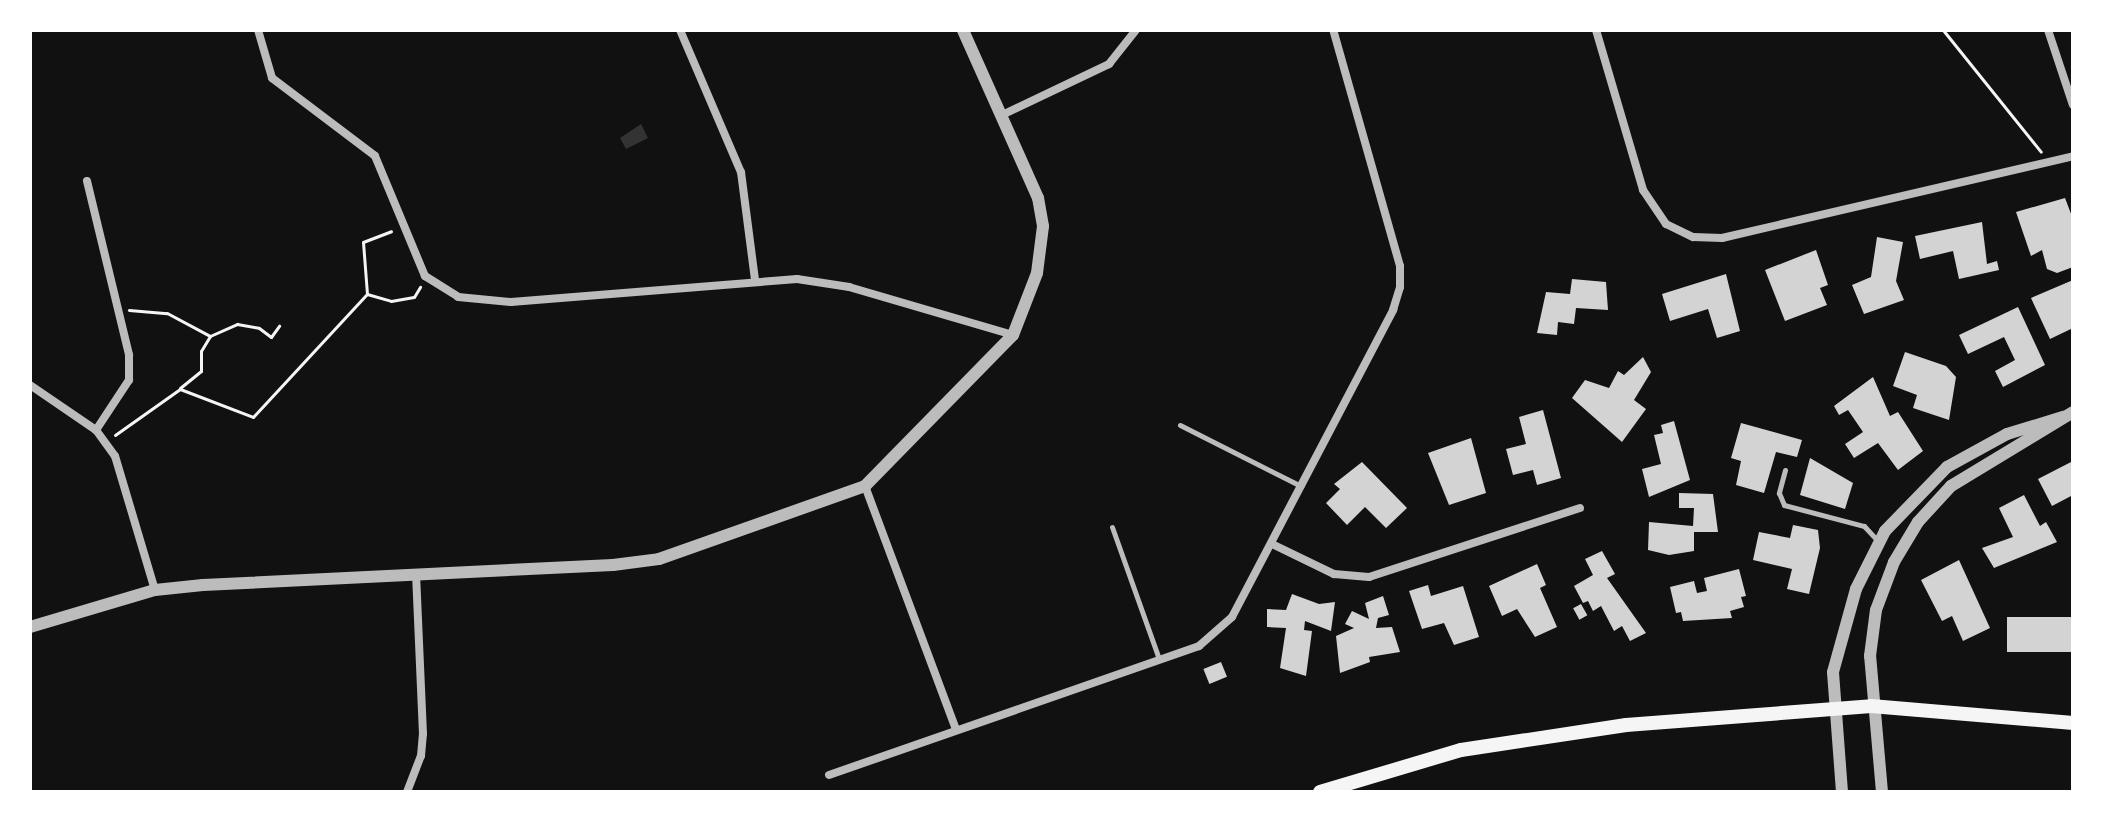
<!DOCTYPE html>
<style>
body{margin:0}
#map{position:relative;width:2103px;height:822px;overflow:hidden;background:#111;font-family:Roboto,sans-serif}
div>[style]{position:absolute}
.water>*{inset:0;background:#333}
.building>*{inset:0;background:#d3d3d3;transform-origin:0 0}
.path>*{height:3px;margin:-1.5px;padding:0 1.5px;transform-origin:1.5px;border-radius:1.5px;background:#f5f5f5}
.service>*{height:5px;margin:-2.5px;padding:0 2.5px;transform-origin:2.5px;border-radius:2.5px;background:#bcbcbc}
.minor>*{height:8px;margin:-4px;padding:0 4px;transform-origin:4px;border-radius:4px;background:#bcbcbc}
.tertiary>*{height:12px;margin:-6px;padding:0 6px;transform-origin:6px;border-radius:6px;background:#bcbcbc}
.primary>*{height:14px;margin:-7px;padding:0 7px;transform-origin:7px;border-radius:7px;background:#f5f5f5}
span{translate:-50% -50%;white-space:nowrap;text-align:center;line-height:1.15;-webkit-text-stroke:8px #fff;paint-order:stroke}
.frame{position:absolute;inset:0;border:32px solid #fff;pointer-events:none}
</style>
<div id="map">
<div class="water">
<i style="clip-path:polygon(641px 124px,648px 138px,626px 149px,620px 138px)"></i>
</div>
<div class="building">
<i style="clip-path:polygon(2065px 198px,2073px 219px,2073px 267px,2057px 273px,2047px 269px,2042px 250px,2031px 256px,2016px 212px)"></i>
<i style="clip-path:polygon(1982px 222px,1987px 264px,1997px 261px,1999px 270px,1959px 279px,1953px 251px,1920px 259px,1915px 236px)"></i>
<i style="clip-path:polygon(1877px 237px,1903px 242px,1896px 281px,1904px 300px,1864px 314px,1852px 285px,1871px 277px)"></i>
<i style="clip-path:polygon(1816px 250px,1828px 285px,1820px 288px,1827px 305px,1785px 321px,1765px 270px)"></i>
<i style="clip-path:polygon(1726px 274px,1740px 331px,1717px 338px,1708px 309px,1670px 321px,1662px 294px)"></i>
<i style="clip-path:polygon(1572px 279px,1606px 282px,1608px 310px,1576px 308px,1574px 324px,1558px 322px,1557px 335px,1537px 333px,1546px 292px,1570px 294px)"></i>
<i style="clip-path:polygon(2073px 280px,2073px 328px,2050px 339px,2031px 298px)"></i>
<i style="clip-path:polygon(2018px 307px,2045px 365px,2003px 387px,1995px 371px,2015px 360px,2004px 337px,1968px 354px,1959px 335px)"></i>
<i style="clip-path:polygon(1905px 352px,1946px 366px,1956px 377px,1949px 420px,1913px 408px,1917px 395px,1893px 386px)"></i>
<i style="clip-path:polygon(1643px 357px,1651px 372px,1634px 400px,1646px 409px,1622px 442px,1572px 398px,1585px 380px,1609px 388px,1618px 371px,1624px 375px)"></i>
<i style="clip-path:polygon(1873px 377px,1890px 416px,1898px 412px,1923px 451px,1898px 470px,1878px 443px,1854px 458px,1845px 444px,1863px 432px,1848px 410px,1839px 415px,1834px 406px)"></i>
<i style="clip-path:polygon(1543px 410px,1561px 478px,1537px 485px,1533px 470px,1513px 475px,1506px 449px,1526px 444px,1519px 417px)"></i>
<i style="clip-path:polygon(1674px 421px,1690px 480px,1649px 497px,1642px 469px,1661px 464px,1654px 435px,1663px 433px,1661px 425px)"></i>
<i style="clip-path:polygon(1741px 423px,1802px 440px,1797px 457px,1776px 452px,1764px 493px,1736px 485px,1741px 461px,1731px 458px)"></i>
<i style="clip-path:polygon(1471px 438px,1486px 493px,1449px 505px,1428px 453px)"></i>
<i style="clip-path:polygon(1810px 458px,1853px 483px,1845px 509px,1800px 495px)"></i>
<i style="clip-path:polygon(2073px 461px,2073px 495px,2052px 506px,2038px 479px)"></i>
<i style="clip-path:polygon(1362px 462px,1407px 508px,1386px 528px,1365px 507px,1347px 525px,1326px 503px,1340px 489px,1334px 484px)"></i>
<i style="clip-path:polygon(1679px 493px,1713px 494px,1718px 532px,1694px 532px,1694px 551px,1669px 555px,1648px 550px,1649px 522px,1693px 526px,1694px 508px,1679px 508px)"></i>
<i style="clip-path:polygon(2024px 495px,2040px 526px,2046px 522px,2057px 542px,1994px 568px,1982px 548px,2013px 537px,1999px 508px)"></i>
<i style="clip-path:polygon(1793px 525px,1818px 530px,1820px 548px,1809px 594px,1787px 589px,1792px 569px,1753px 560px,1759px 532px,1790px 538px)"></i>
<i style="clip-path:polygon(1602px 551px,1615px 574px,1607px 578px,1646px 633px,1630px 641px,1622px 626px,1614px 631px,1601px 606px,1593px 611px,1588px 601px,1583px 603px,1574px 586px,1593px 575px,1585px 559px)"></i>
<i style="clip-path:polygon(1959px 560px,1990px 628px,1963px 641px,1952px 616px,1942px 621px,1921px 580px)"></i>
<i style="clip-path:polygon(1537px 564px,1546px 585px,1540px 588px,1557px 627px,1535px 637px,1517px 609px,1502px 616px,1489px 586px)"></i>
<i style="clip-path:polygon(1739px 569px,1746px 596px,1741px 597px,1744px 607px,1730px 611px,1732px 618px,1683px 621px,1681px 612px,1676px 613px,1670px 587px,1694px 581px,1697px 593px,1707px 591px,1704px 578px)"></i>
<i style="clip-path:polygon(1428px 585px,1431px 596px,1463px 586px,1479px 637px,1454px 645px,1444px 623px,1422px 629px,1409px 591px)"></i>
<i style="clip-path:polygon(1292px 594px,1319px 604px,1335px 602px,1331px 631px,1305px 621px,1304px 630px,1312px 631px,1306px 676px,1280px 668px,1286px 628px,1267px 627px,1267px 609px,1286px 610px)"></i>
<i style="clip-path:polygon(1383px 596px,1389px 615px,1378px 618px,1376px 628px,1392px 627px,1400px 652px,1369px 657px,1370px 662px,1340px 673px,1336px 636px,1354px 628px,1345px 624px,1352px 611px,1369px 619px,1365px 603px)"></i>
<i style="left:1581px;top:604px;width:13px;height:9px;rotate:61deg"></i>
<i style="left:2073px;top:617px;width:35px;height:66px;rotate:90deg"></i>
<i style="left:1221px;top:662px;width:16px;height:19px;rotate:68deg"></i>
</div>
<div class="path">
<i style="left:1943px;top:30px;width:156px;rotate:51.2deg"></i>
<i style="left:367px;top:294px;width:25px;rotate:16deg"></i>
<i style="left:391px;top:301px;width:23px;rotate:-10deg"></i>
<i style="left:414px;top:297px;width:12px;rotate:-59deg"></i>
<i style="left:129px;top:310px;width:38px;rotate:5deg"></i>
<i style="left:167px;top:313px;width:49px;rotate:28.1deg"></i>
<i style="left:210px;top:336px;width:30px;rotate:-24deg"></i>
<i style="left:237px;top:324px;width:22px;rotate:10deg"></i>
<i style="left:259px;top:328px;width:15px;rotate:37deg"></i>
<i style="left:271px;top:337px;width:14px;rotate:-54deg"></i>
<i style="left:180px;top:388px;width:27px;rotate:-39deg"></i>
<i style="left:201px;top:371px;width:20px;rotate:-90deg"></i>
<i style="left:201px;top:351px;width:17px;rotate:-59deg"></i>
<i style="left:115px;top:435px;width:80px;rotate:-35.3deg"></i>
<i style="left:180px;top:389px;width:78px;rotate:21deg"></i>
<i style="left:253px;top:417px;width:168px;rotate:-47.2deg"></i>
<i style="left:367px;top:294px;width:52px;rotate:-94.4deg"></i>
<i style="left:363px;top:242px;width:30px;rotate:-21deg"></i>
</div>
<div class="service">
<i style="left:1180px;top:425px;width:136px;rotate:26.8deg"></i>
<i style="left:1785px;top:470px;width:24px;rotate:105deg"></i>
<i style="left:1779px;top:493px;width:13px;rotate:67deg"></i>
<i style="left:1784px;top:505px;width:83px;rotate:14.7deg"></i>
<i style="left:1864px;top:526px;width:18px;rotate:47deg"></i>
<i style="left:1112px;top:527px;width:140px;rotate:70.4deg"></i>
</div>
<div class="minor">
<i style="left:258px;top:30px;width:50px;rotate:73.7deg"></i>
<i style="left:272px;top:78px;width:129px;rotate:37.1deg"></i>
<i style="left:375px;top:156px;width:130px;rotate:67.4deg"></i>
<i style="left:425px;top:276px;width:39px;rotate:32deg"></i>
<i style="left:458px;top:297px;width:53px;rotate:5.4deg"></i>
<i style="left:511px;top:302px;width:287px;rotate:-4.6deg"></i>
<i style="left:797px;top:279px;width:53px;rotate:8.7deg"></i>
<i style="left:849px;top:287px;width:171px;rotate:16.3deg"></i>
<i style="left:680px;top:30px;width:155px;rotate:66.8deg"></i>
<i style="left:741px;top:172px;width:109px;rotate:82.6deg"></i>
<i style="left:1596px;top:30px;width:167px;rotate:73.6deg"></i>
<i style="left:1643px;top:190px;width:41px;rotate:55.9deg"></i>
<i style="left:1666px;top:224px;width:30px;rotate:26deg"></i>
<i style="left:1693px;top:237px;width:29px;rotate:2deg"></i>
<i style="left:1722px;top:238px;width:360px;rotate:-13.1deg"></i>
<i style="left:2048px;top:30px;width:79px;rotate:71.6deg"></i>
<i style="left:1002px;top:115px;width:119px;rotate:-25.5deg"></i>
<i style="left:1109px;top:64px;width:43px;rotate:-51.5deg"></i>
<i style="left:87px;top:181px;width:179px;rotate:76.4deg"></i>
<i style="left:129px;top:355px;width:25px;rotate:90deg"></i>
<i style="left:129px;top:380px;width:60px;rotate:123.4deg"></i>
<i style="left:30px;top:385px;width:80px;rotate:34.3deg"></i>
<i style="left:96px;top:430px;width:32px;rotate:54deg"></i>
<i style="left:115px;top:456px;width:140px;rotate:73.4deg"></i>
<i style="left:865px;top:486px;width:259px;rotate:69.5deg"></i>
<i style="left:1272px;top:544px;width:69px;rotate:25.8deg"></i>
<i style="left:1334px;top:574px;width:35px;rotate:5deg"></i>
<i style="left:1369px;top:577px;width:222px;rotate:-18.1deg"></i>
<i style="left:829px;top:775px;width:392px;rotate:-19.2deg"></i>
<i style="left:1199px;top:646px;width:44px;rotate:-41.3deg"></i>
<i style="left:1232px;top:617px;width:347px;rotate:-62.3deg"></i>
<i style="left:1393px;top:310px;width:24px;rotate:-73deg"></i>
<i style="left:1400px;top:287px;width:21px;rotate:-90deg"></i>
<i style="left:1400px;top:266px;width:245px;rotate:-105.8deg"></i>
<i style="left:407px;top:792px;width:39px;rotate:-69deg"></i>
<i style="left:421px;top:756px;width:22px;rotate:-85deg"></i>
<i style="left:423px;top:734px;width:160px;rotate:-92.5deg"></i>
</div>
<div class="tertiary">
<i style="left:30px;top:627px;width:130px;rotate:-16.5deg"></i>
<i style="left:155px;top:590px;width:48px;rotate:-5.9deg"></i>
<i style="left:203px;top:585px;width:410px;rotate:-2.8deg"></i>
<i style="left:613px;top:565px;width:46px;rotate:-7.4deg"></i>
<i style="left:659px;top:559px;width:219px;rotate:-19.5deg"></i>
<i style="left:865px;top:486px;width:211px;rotate:-45.6deg"></i>
<i style="left:1013px;top:335px;width:66px;rotate:-68.8deg"></i>
<i style="left:1037px;top:273px;width:47px;rotate:-82.7deg"></i>
<i style="left:1043px;top:226px;width:28px;rotate:-100deg"></i>
<i style="left:1038px;top:198px;width:184px;rotate:-114.1deg"></i>
<i style="left:1842px;top:792px;width:120px;rotate:-94.3deg"></i>
<i style="left:1833px;top:672px;width:86px;rotate:-74.5deg"></i>
<i style="left:1856px;top:589px;width:65px;rotate:-63.4deg"></i>
<i style="left:1885px;top:531px;width:89px;rotate:-45.9deg"></i>
<i style="left:1947px;top:467px;width:68px;rotate:-28.8deg"></i>
<i style="left:2007px;top:434px;width:59px;rotate:-16.9deg"></i>
<i style="left:1882px;top:792px;width:137px;rotate:-95deg"></i>
<i style="left:1870px;top:656px;width:46px;rotate:-82.6deg"></i>
<i style="left:1876px;top:610px;width:51px;rotate:-69.4deg"></i>
<i style="left:1894px;top:562px;width:47px;rotate:-59deg"></i>
<i style="left:1918px;top:522px;width:49px;rotate:-47.5deg"></i>
<i style="left:1951px;top:486px;width:143px;rotate:-31.2deg"></i>
</div>
<div class="primary">
<i style="left:1320px;top:792px;width:147px;rotate:-16.6deg"></i>
<i style="left:1461px;top:750px;width:167px;rotate:-8.6deg"></i>
<i style="left:1626px;top:725px;width:246px;rotate:-4.4deg"></i>
<i style="left:1871px;top:706px;width:203px;rotate:4.8deg"></i>
</div>
<div class="frame"></div>
</div>
